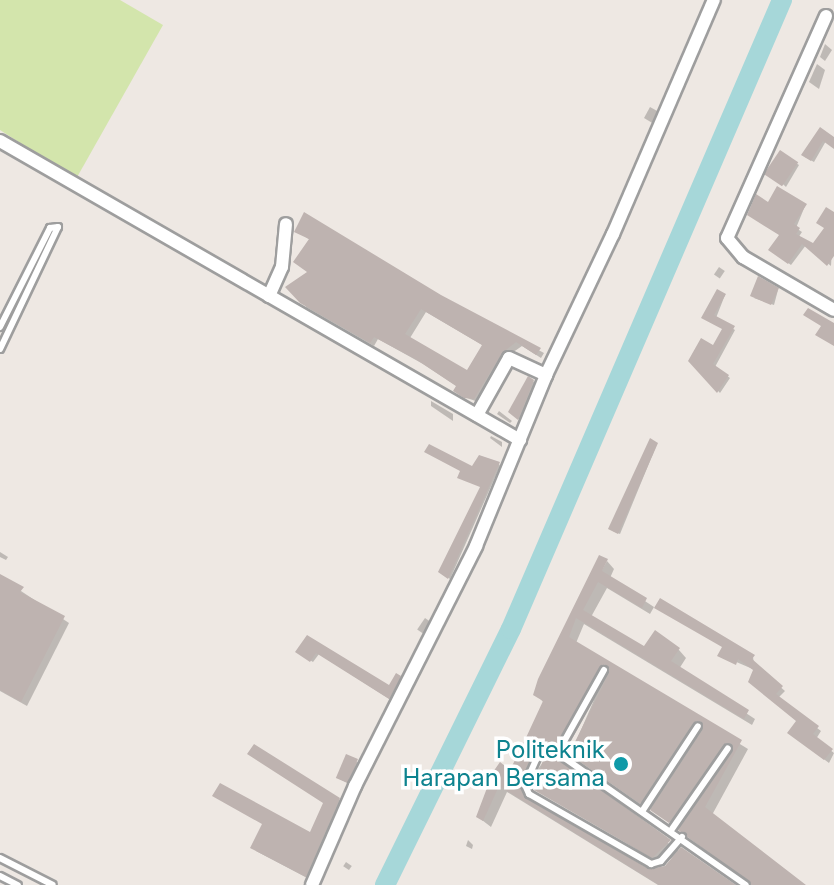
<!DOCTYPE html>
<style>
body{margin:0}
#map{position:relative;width:834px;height:885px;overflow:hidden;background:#eee8e3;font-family:Inter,sans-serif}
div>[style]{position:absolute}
.grass>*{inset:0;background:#d3e5ac}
.shadow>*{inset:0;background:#0003;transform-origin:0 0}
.river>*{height:20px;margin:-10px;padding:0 10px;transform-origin:10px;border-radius:10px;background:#a6d7d9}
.building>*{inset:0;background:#beb3b0;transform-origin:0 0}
.roads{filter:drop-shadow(2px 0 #9e9e9e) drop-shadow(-2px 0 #9e9e9e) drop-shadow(0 2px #9e9e9e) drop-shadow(0 -2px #9e9e9e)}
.lane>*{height:6px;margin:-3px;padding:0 3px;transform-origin:3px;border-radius:3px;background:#fff}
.street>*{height:12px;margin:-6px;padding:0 6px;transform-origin:6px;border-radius:6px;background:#fff}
.dots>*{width:22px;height:22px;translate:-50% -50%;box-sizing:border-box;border:4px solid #fff;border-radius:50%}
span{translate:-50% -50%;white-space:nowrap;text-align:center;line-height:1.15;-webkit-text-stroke:7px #fff;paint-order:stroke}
.culture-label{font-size:24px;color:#0d838f}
.right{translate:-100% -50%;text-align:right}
</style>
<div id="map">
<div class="grass">
<i style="clip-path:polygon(0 0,120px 0,163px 25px,76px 179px,0 130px)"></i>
</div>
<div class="shadow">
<i style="clip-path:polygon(825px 44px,832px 50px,825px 61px,820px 57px)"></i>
<i style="clip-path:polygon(817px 64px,825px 70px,819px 89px,809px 82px)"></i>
<i style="clip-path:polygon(650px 107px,659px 112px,654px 124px,644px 118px)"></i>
<i style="clip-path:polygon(820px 130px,834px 140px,834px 147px,826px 141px,814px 162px,805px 157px)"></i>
<i style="clip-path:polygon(781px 153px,799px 165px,786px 187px,769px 171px)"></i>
<i style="clip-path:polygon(769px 205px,805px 206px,796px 228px,802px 232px,798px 238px,814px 246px,834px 215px,831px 266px,806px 245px,791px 265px,773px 252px,781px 235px)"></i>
<i style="clip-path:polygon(evenodd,297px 231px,440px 297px,544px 353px,541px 358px,522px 346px,506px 357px,478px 402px,459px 395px,458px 387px,423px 364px,378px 339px,374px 346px,306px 307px,310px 240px,297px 231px,426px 312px,484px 346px,467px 372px,410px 338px,426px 312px)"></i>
<i style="left:719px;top:267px;width:7px;height:9px;rotate:34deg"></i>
<i style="clip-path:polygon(778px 290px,774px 305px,754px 298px)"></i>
<i style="clip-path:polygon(725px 295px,716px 318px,735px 330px,715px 367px,730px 378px,720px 393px,690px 361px,714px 348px,724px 329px,704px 318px)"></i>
<i style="clip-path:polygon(533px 381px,537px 385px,522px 422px,515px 416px)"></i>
<i style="clip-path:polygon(431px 401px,453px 414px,453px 421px,431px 406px)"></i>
<i style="clip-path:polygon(499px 411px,512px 421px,510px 423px,497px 414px)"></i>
<i style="clip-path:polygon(491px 436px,502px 442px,502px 447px,490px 438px)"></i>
<i style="clip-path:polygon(657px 444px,620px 534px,613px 531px)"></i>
<i style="clip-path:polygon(499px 464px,500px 466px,450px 579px,440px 572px,482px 488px,473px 469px)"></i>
<i style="clip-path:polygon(0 552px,8px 557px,6px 560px,0 557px)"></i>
<i style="clip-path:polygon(evenodd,607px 561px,614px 569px,610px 578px,654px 607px,650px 614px,607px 588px,591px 617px,645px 649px,679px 650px,686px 658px,679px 669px,755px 719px,752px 725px,584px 624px,576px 643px,748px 749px,712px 815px,803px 885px,751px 885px,678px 827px,579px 761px,571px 753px,594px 700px,564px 753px,542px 755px,534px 775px,545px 759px,556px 760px,680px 852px,735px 885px,658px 885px,507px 792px,491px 827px,478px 817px,494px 773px,510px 773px,544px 703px,536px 694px,540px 680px,607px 561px,531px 782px,661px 865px,678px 854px,666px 867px,648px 872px,531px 804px,526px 795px,531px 782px)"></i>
<i style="clip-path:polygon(0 577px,69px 623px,27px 706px,0 691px)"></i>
<i style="left:425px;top:618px;width:7px;height:14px;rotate:34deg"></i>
<i style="clip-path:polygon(307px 638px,390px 687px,397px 676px,401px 679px,391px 700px,319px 654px,313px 662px,300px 654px)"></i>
<i style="clip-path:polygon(720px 655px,753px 657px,754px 664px,785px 691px,778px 698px,821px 731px,816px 739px,834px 753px,829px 763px,793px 736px,798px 722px,755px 670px)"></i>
<i style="left:347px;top:757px;width:13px;height:23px;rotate:27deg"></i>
<i style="clip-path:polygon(339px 799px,342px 803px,309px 879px,256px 851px,311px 835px)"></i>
<i style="clip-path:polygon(468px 840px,473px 845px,472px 849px,466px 846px)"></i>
<i style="left:346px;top:862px;width:7px;height:5px;rotate:34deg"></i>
</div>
<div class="river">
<i style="left:385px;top:885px;width:285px;rotate:-63.8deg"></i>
<i style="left:511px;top:629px;width:685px;rotate:-66.69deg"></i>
</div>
<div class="building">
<i style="clip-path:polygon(820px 127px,834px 137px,834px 149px,823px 141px,811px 161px,801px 155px)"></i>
<i style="left:780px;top:150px;width:22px;height:29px;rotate:34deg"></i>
<i style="clip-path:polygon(777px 186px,807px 204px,794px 224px,800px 228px,796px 234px,813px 243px,824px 228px,816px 223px,826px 207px,834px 212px,834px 256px,827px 266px,802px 244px,788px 264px,768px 250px,779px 235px,747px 215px,756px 194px,768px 202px)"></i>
<i style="clip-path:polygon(evenodd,304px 212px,441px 295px,541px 348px,536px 355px,516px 342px,502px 353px,474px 399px,464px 398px,453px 391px,456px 386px,417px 360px,374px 337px,370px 343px,300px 303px,285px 287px,307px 272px,293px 262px,309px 239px,294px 232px,304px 212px,421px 309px,482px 345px,467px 370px,405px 334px,421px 309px)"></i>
<i style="clip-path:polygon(758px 276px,779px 288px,771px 305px,750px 296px)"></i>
<i style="clip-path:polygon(717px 289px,726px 294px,714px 315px,735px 326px,713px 364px,729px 375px,717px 393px,688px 361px,701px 338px,713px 345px,722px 329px,701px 318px)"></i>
<i style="clip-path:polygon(808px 308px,834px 323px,834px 346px,815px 335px,821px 326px,803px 315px)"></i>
<i style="clip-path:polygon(528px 376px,534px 380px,518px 420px,508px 412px)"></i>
<i style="clip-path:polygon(650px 438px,658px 443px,618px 534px,608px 529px)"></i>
<i style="clip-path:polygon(429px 444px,472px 466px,479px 455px,500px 462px,448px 579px,438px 572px,480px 487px,457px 478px,460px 471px,424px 452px)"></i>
<i style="clip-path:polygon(599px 555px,608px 559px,602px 571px,647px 598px,642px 608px,598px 582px,583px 610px,644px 646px,655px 630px,680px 648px,671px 661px,749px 710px,744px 719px,576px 618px,569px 637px,742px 740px,705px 807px,806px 885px,752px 885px,678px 830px,733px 751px,731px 743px,723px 745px,669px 823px,650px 810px,703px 729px,701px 721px,693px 723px,640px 804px,569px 754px,609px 673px,605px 664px,556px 746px,535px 749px,519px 783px,524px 796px,649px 869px,665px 866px,681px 847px,736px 885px,659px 885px,499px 786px,483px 821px,476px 817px,493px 772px,500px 762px,510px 770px,524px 742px,543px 701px,533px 695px,538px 679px)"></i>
<i style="clip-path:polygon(0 574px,24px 587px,20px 592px,65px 616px,21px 702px,0 690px)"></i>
<i style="clip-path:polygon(660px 598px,755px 655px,752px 659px,783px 686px,776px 694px,819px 726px,813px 734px,833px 749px,824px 760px,787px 733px,796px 721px,748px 682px,753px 670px,738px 659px,736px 665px,717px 656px,722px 647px,654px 608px)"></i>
<i style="clip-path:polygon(307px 635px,389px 685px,396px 673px,401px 676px,389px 699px,316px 653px,310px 662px,295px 652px)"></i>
<i style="clip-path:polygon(254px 744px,340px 798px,306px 877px,250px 848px,262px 824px,212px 796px,220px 783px,310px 832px,323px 803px,247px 754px)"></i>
<i style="left:346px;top:754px;width:13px;height:26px;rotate:23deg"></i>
<i style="clip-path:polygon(544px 757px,557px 758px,671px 840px,652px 858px,534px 790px)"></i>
</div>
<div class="roads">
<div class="lane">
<i style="left:0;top:327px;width:111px;rotate:-63.2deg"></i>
<i style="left:50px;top:228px;width:8px;rotate:-7deg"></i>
<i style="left:58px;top:227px;width:135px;rotate:115.4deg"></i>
<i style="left:604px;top:670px;width:86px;rotate:119.2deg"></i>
<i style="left:562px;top:745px;width:12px;rotate:85deg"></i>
<i style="left:563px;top:757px;width:223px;rotate:35deg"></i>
<i style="left:560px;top:752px;width:20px;rotate:-177deg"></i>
<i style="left:540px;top:751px;width:37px;rotate:114deg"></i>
<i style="left:525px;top:785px;width:10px;rotate:66deg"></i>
<i style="left:529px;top:794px;width:141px;rotate:29.8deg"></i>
<i style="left:651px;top:864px;width:10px;rotate:-17deg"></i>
<i style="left:661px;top:861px;width:32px;rotate:-49deg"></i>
<i style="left:643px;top:810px;width:100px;rotate:-56.8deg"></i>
<i style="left:672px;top:829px;width:98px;rotate:-55.3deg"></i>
<i style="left:0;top:858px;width:59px;rotate:27deg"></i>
<i style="left:0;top:876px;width:20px;rotate:27deg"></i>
</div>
<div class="street">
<i style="left:826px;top:16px;width:243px;rotate:114deg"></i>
<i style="left:727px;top:238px;width:25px;rotate:50deg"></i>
<i style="left:743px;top:257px;width:105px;rotate:30.2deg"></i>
<i style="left:0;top:141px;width:600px;rotate:29.9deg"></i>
<i style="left:269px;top:296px;width:32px;rotate:-66deg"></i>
<i style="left:282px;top:267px;width:43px;rotate:-84.7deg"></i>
<i style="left:477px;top:415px;width:65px;rotate:-60.7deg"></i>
<i style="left:509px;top:358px;width:41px;rotate:24.7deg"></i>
<i style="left:312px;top:885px;width:108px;rotate:-66.5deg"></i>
<i style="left:355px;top:786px;width:269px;rotate:-63.2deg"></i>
<i style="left:476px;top:546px;width:185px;rotate:-67.7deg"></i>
<i style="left:546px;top:375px;width:156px;rotate:-64.6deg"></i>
<i style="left:613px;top:234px;width:255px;rotate:-66.7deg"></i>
</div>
</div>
<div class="dots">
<i style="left:621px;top:764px;background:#0f9aa8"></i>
</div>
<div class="culture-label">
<span class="right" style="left:605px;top:764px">Politeknik<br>Harapan Bersama</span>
</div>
</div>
